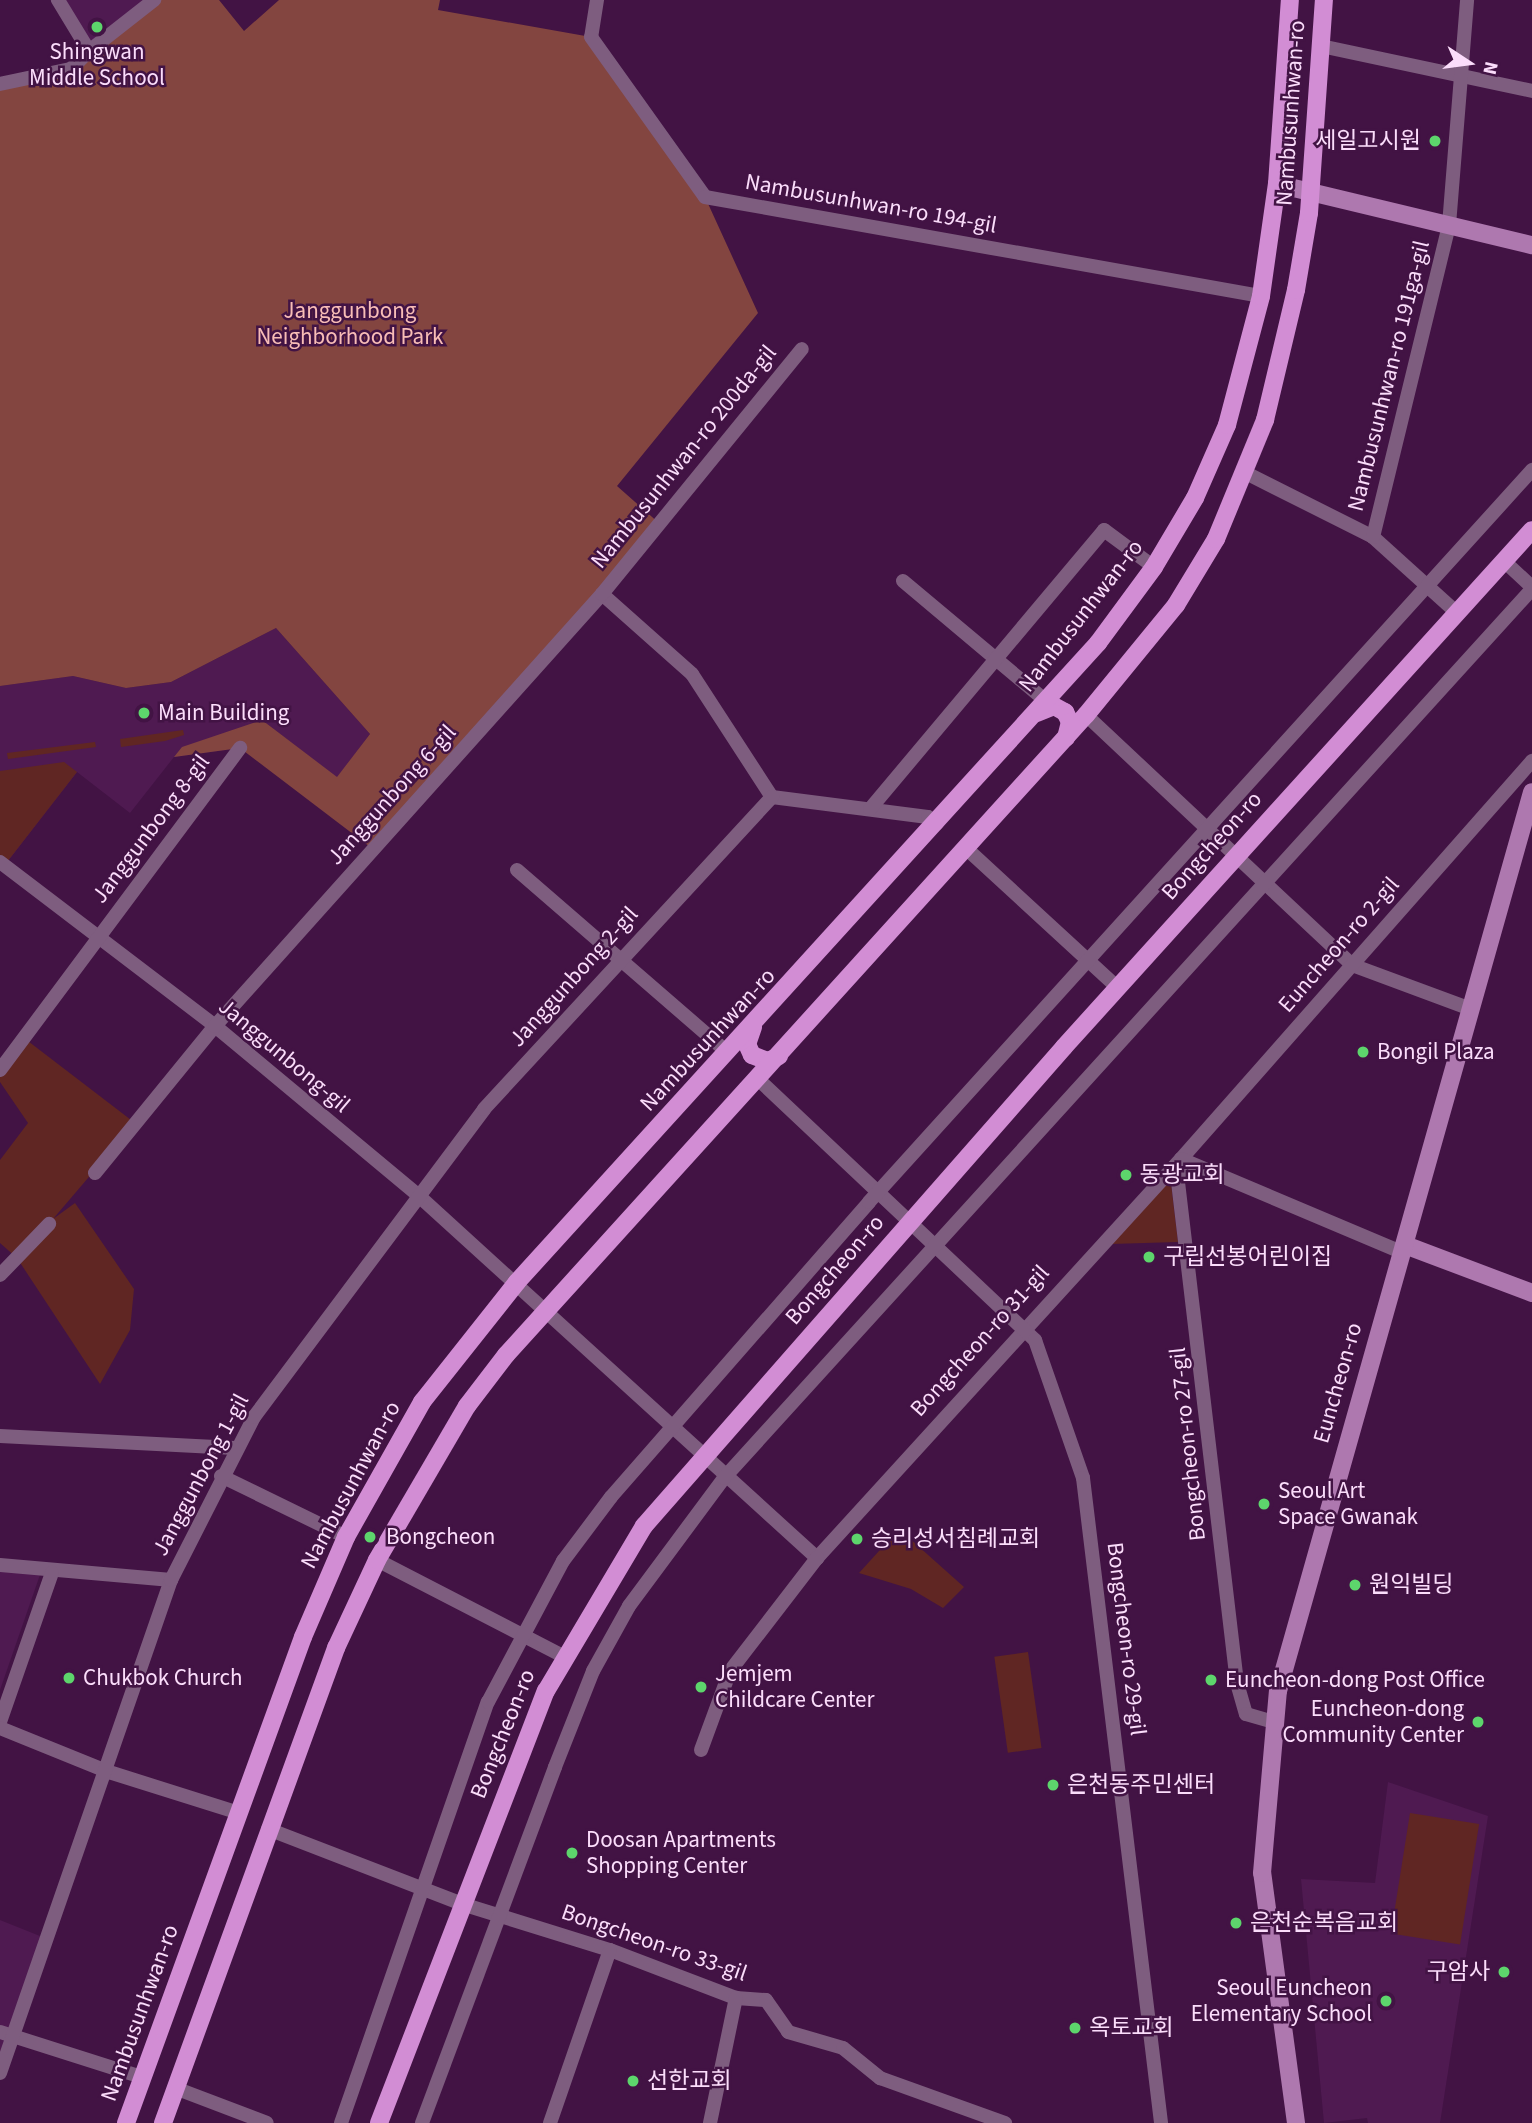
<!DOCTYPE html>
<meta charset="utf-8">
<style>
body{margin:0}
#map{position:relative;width:1532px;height:2123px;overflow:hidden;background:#421344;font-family:"Source Sans 3","Noto Sans KR",sans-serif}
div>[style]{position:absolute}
.built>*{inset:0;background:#4f1a51}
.green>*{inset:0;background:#602623;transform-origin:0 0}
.forest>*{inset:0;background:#834540}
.street>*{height:14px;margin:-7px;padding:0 7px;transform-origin:7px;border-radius:7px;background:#7e5d7f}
.secondary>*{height:18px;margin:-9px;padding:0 9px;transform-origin:9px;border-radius:9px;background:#ae78af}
.primary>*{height:18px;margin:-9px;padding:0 9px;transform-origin:9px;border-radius:9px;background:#d28dd4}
.dots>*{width:19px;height:19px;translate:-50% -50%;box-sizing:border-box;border:4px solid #421344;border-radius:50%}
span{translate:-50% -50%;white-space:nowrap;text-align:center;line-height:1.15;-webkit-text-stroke:5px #421344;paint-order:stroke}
.poi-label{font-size:23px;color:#fbddfb}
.right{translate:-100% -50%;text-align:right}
.left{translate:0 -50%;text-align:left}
.street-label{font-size:23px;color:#fbddfb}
.park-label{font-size:23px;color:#f8bdb6}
.north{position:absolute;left:1434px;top:28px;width:70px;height:70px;-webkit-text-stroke:5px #421344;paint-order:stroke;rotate:103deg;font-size:19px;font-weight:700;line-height:28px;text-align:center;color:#fbddfb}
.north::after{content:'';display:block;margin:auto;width:24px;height:32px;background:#fbddfb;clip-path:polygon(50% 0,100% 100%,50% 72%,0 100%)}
</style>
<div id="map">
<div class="built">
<i style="clip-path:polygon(58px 0,154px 0,89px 51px)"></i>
<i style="clip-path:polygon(276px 628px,370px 734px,337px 778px,262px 720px,240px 748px,174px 757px,130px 813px,77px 772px,4px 866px,0 862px,0 686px,73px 676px,126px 688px,171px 682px)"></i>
<i style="clip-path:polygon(0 1565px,42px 1569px,0 1690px)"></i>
<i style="clip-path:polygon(1388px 1782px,1488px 1816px,1440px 2123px,1368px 2123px,1367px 2118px,1324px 2123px,1301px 1879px,1375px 1883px)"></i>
<i style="clip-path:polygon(0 1920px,45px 1938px,0 2069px)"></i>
</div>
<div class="green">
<i style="clip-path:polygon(183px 730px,184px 735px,165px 741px,121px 747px,120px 739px)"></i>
<i style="clip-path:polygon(95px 742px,96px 747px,8px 759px,7px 753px)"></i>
<i style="clip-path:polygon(64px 762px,77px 772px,4px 866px,0 862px,0 771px)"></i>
<i style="clip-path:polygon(24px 1038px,135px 1123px,53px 1219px,75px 1203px,134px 1289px,130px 1330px,100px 1384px,17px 1258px,0 1243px,0 1160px,28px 1123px,0 1082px,0 1070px)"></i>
<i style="clip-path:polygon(1171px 1184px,1178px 1242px,1111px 1244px,1164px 1185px)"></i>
<i style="clip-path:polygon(899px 1529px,964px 1587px,943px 1608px,911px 1589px,859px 1573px)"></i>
<i style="left:1028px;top:1652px;width:97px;height:34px;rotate:82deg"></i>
<i style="left:1410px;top:1813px;width:70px;height:122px;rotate:9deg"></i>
</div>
<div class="forest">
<i style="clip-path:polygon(154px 0,219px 0,244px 31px,279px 0,440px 0,438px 10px,591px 37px,705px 197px,758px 313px,617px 486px,660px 524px,374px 850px,240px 748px,174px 757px,182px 747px,262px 720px,337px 777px,370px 734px,276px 628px,171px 682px,126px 688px,73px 676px,0 686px,0 84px,71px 69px)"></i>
</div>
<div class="street">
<i style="left:597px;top:0;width:37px;rotate:99deg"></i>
<i style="left:591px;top:37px;width:196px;rotate:54.5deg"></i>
<i style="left:705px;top:197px;width:565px;rotate:10.1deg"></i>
<i style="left:1321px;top:46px;width:216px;rotate:12deg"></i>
<i style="left:89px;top:51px;width:83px;rotate:-38.1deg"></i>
<i style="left:0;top:84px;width:73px;rotate:-11.9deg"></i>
<i style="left:71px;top:69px;width:25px;rotate:-45deg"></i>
<i style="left:89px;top:51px;width:60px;rotate:-121.3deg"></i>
<i style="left:1246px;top:473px;width:142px;rotate:26.7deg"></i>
<i style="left:1373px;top:537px;width:113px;rotate:42.1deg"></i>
<i style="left:1373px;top:537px;width:321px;rotate:-76.3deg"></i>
<i style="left:1449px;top:225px;width:226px;rotate:-85.4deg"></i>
<i style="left:1504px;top:561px;width:38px;rotate:43deg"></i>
<i style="left:903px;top:581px;width:188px;rotate:40deg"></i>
<i style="left:602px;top:594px;width:120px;rotate:41.6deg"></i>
<i style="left:692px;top:674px;width:147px;rotate:57deg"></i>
<i style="left:772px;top:797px;width:157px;rotate:7.3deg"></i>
<i style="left:928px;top:817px;width:11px;rotate:38deg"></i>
<i style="left:1086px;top:715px;width:365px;rotate:43.2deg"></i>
<i style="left:1352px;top:965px;width:127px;rotate:20.3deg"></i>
<i style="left:870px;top:809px;width:364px;rotate:-50deg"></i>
<i style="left:1104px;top:530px;width:62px;rotate:36.5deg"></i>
<i style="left:968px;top:850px;width:204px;rotate:42.6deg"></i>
<i style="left:0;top:862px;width:270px;rotate:37.3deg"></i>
<i style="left:215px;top:1026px;width:267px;rotate:39.8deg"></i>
<i style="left:420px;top:1197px;width:537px;rotate:42.28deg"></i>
<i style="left:817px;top:1558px;width:540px;rotate:-47.63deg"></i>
<i style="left:1181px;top:1159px;width:531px;rotate:-48.59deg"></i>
<i style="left:517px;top:870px;width:279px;rotate:40.9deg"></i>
<i style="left:0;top:1070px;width:402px;rotate:-53.3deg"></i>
<i style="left:758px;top:1079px;width:381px;rotate:43.3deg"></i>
<i style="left:1035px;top:1340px;width:146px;rotate:70.8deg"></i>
<i style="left:1083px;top:1478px;width:650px;rotate:83.1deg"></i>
<i style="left:1181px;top:1159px;width:23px;rotate:97deg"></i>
<i style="left:1178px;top:1182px;width:504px;rotate:83.28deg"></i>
<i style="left:1237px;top:1683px;width:32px;rotate:74deg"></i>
<i style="left:1246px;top:1714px;width:29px;rotate:16deg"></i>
<i style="left:1181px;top:1159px;width:241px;rotate:22.9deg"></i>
<i style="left:95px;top:1173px;width:190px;rotate:-50.8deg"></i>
<i style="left:215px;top:1026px;width:580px;rotate:-48.14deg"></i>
<i style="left:602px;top:594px;width:316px;rotate:-50.8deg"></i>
<i style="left:0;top:1275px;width:71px;rotate:-46.1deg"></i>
<i style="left:0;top:1436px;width:235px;rotate:2.9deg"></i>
<i style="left:221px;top:1476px;width:139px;rotate:26deg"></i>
<i style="left:377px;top:1560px;width:209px;rotate:27.3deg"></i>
<i style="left:0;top:1565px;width:172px;rotate:5deg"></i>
<i style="left:0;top:1722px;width:158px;rotate:-70.8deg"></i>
<i style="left:0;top:1728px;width:118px;rotate:22deg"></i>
<i style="left:109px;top:1772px;width:136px;rotate:17.5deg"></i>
<i style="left:701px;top:1750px;width:84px;rotate:-69.8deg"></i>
<i style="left:730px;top:1671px;width:143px;rotate:-52.4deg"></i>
<i style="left:268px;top:1829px;width:208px;rotate:21.1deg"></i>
<i style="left:462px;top:1904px;width:155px;rotate:17.3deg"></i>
<i style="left:610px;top:1950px;width:135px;rotate:20.9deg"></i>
<i style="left:736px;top:1998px;width:30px;rotate:4deg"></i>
<i style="left:766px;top:2000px;width:39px;rotate:55deg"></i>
<i style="left:788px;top:2032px;width:57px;rotate:16.2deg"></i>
<i style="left:843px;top:2048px;width:48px;rotate:39deg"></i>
<i style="left:880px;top:2078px;width:133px;rotate:19.8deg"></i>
<i style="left:0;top:2032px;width:149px;rotate:17.6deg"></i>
<i style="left:0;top:2073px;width:522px;rotate:-70.87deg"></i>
<i style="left:171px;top:1580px;width:183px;rotate:-63deg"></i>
<i style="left:254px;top:1417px;width:384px;rotate:-53.2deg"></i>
<i style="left:484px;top:1109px;width:425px;rotate:-47.3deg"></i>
<i style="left:175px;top:2088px;width:98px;rotate:20.8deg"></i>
<i style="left:341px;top:2123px;width:446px;rotate:-70.8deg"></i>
<i style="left:488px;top:1702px;width:160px;rotate:-62deg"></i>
<i style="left:563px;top:1561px;width:80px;rotate:-53.1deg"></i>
<i style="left:611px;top:1497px;width:392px;rotate:-48.8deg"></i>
<i style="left:869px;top:1202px;width:988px;rotate:-47.83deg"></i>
<i style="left:422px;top:2123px;width:380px;rotate:-69.5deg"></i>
<i style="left:555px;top:1767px;width:103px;rotate:-68.4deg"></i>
<i style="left:593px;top:1671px;width:74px;rotate:-61deg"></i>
<i style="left:629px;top:1606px;width:159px;rotate:-53.4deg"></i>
<i style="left:724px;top:1478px;width:1201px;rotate:-47.73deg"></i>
<i style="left:550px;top:2123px;width:183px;rotate:-70.9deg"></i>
<i style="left:710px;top:2123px;width:128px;rotate:-78.3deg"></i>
</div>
<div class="secondary">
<i style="left:1277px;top:184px;width:262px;rotate:13.5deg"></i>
<i style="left:1405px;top:1245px;width:136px;rotate:20.7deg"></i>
<i style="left:1296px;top:2123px;width:252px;rotate:-97.7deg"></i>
<i style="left:1262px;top:1873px;width:183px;rotate:-85deg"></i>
<i style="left:1278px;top:1691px;width:934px;rotate:-74.22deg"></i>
</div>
<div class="primary">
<i style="left:1037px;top:713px;width:18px;rotate:-22deg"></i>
<i style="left:1054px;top:706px;width:13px;rotate:29deg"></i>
<i style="left:1065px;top:712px;width:11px;rotate:63deg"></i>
<i style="left:1070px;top:722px;width:16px;rotate:104deg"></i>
<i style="left:753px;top:1027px;width:18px;rotate:109deg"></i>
<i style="left:747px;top:1044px;width:12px;rotate:66deg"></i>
<i style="left:752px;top:1055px;width:17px;rotate:21deg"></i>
<i style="left:768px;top:1061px;width:12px;rotate:-24deg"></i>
<i style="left:126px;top:2123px;width:517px;rotate:-69.99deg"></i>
<i style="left:303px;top:1637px;width:109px;rotate:-66.7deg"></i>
<i style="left:346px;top:1537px;width:155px;rotate:-60.6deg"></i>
<i style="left:422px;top:1402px;width:153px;rotate:-51.6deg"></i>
<i style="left:517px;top:1282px;width:864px;rotate:-47.72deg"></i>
<i style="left:1098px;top:643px;width:94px;rotate:-53.6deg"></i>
<i style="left:1154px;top:567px;width:80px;rotate:-59.3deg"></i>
<i style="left:1195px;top:498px;width:80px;rotate:-66.3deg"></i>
<i style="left:1227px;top:425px;width:133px;rotate:-75.2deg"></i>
<i style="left:1261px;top:296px;width:113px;rotate:-81.9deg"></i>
<i style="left:1277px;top:184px;width:184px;rotate:-86deg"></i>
<i style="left:163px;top:2123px;width:506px;rotate:-69.99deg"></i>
<i style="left:336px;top:1648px;width:97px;rotate:-65deg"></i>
<i style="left:377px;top:1560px;width:178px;rotate:-59.7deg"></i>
<i style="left:467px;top:1406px;width:64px;rotate:-52.6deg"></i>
<i style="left:506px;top:1355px;width:864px;rotate:-47.82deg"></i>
<i style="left:1086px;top:715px;width:142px;rotate:-50.7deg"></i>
<i style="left:1176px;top:605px;width:77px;rotate:-58.8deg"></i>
<i style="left:1216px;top:539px;width:129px;rotate:-67.6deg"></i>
<i style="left:1265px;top:420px;width:134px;rotate:-76.6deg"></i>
<i style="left:1296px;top:290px;width:78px;rotate:-80.4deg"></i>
<i style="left:1309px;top:213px;width:214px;rotate:-86deg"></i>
<i style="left:379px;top:2123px;width:463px;rotate:-68.9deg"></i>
<i style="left:546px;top:1691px;width:192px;rotate:-59.3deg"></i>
<i style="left:644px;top:1526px;width:637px;rotate:-48.75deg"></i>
<i style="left:1064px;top:1047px;width:697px;rotate:-47.85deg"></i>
</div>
<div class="dots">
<i style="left:97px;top:27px;background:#5dd56c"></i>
<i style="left:1435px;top:141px;background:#5dd56c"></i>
<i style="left:144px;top:713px;background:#5dd56c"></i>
<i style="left:1363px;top:1052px;background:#5dd56c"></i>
<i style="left:1126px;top:1175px;background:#5dd56c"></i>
<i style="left:1149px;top:1257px;background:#5dd56c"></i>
<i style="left:1264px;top:1504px;background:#5dd56c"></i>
<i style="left:370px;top:1537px;background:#5dd56c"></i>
<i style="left:857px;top:1539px;background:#5dd56c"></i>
<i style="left:1355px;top:1585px;background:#5dd56c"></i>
<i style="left:69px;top:1678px;background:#5dd56c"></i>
<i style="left:1211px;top:1680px;background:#5dd56c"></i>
<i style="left:701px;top:1687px;background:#5dd56c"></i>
<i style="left:1478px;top:1722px;background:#5dd56c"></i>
<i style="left:1053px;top:1785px;background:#5dd56c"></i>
<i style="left:572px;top:1853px;background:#5dd56c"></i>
<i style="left:1236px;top:1923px;background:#5dd56c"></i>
<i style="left:1504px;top:1972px;background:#5dd56c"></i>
<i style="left:1386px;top:2001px;background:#5dd56c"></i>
<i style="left:1075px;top:2028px;background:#5dd56c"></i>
<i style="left:633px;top:2081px;background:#5dd56c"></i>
</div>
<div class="poi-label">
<span style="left:97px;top:65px">Shingwan<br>Middle School</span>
<span class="right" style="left:1421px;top:141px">세일고시원</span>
<span class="left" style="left:158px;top:713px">Main Building</span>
<span class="left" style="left:1377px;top:1052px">Bongil Plaza</span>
<span class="left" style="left:1140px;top:1175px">동광교회</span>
<span class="left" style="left:1163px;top:1257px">구립선봉어린이집</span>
<span class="left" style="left:1278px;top:1504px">Seoul Art<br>Space Gwanak</span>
<span class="left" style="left:386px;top:1537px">Bongcheon</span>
<span class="left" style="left:871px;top:1539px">승리성서침례교회</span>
<span class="left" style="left:1369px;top:1585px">원익빌딩</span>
<span class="left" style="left:715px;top:1687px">Jemjem<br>Childcare Center</span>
<span class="left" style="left:83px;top:1678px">Chukbok Church</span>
<span class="left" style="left:1225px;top:1680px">Euncheon-dong Post Office</span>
<span class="right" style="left:1464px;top:1722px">Euncheon-dong<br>Community Center</span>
<span class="left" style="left:1067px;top:1785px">은천동주민센터</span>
<span class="left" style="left:586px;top:1853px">Doosan Apartments<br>Shopping Center</span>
<span class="left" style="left:1250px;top:1923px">은천순복음교회</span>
<span class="right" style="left:1490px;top:1972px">구암사</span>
<span class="right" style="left:1372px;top:2001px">Seoul Euncheon<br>Elementary School</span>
<span class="left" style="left:1089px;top:2028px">옥토교회</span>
<span class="left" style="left:647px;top:2081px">선한교회</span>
</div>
<div class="street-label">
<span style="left:1291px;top:113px;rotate:-86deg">Nambusunhwan-ro</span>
<span style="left:871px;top:204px;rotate:10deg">Nambusunhwan-ro 194-gil</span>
<span style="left:1389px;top:376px;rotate:-76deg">Nambusunhwan-ro 191ga-gil</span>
<span style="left:684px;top:457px;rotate:-51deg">Nambusunhwan-ro 200da-gil</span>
<span style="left:1081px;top:616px;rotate:-52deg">Nambusunhwan-ro</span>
<span style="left:392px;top:795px;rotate:-48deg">Janggunbong 6-gil</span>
<span style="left:151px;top:829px;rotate:-53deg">Janggunbong 8-gil</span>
<span style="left:1212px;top:846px;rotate:-48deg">Bongcheon-ro</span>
<span style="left:1339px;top:945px;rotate:-49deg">Euncheon-ro 2-gil</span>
<span style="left:574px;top:977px;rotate:-48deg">Janggunbong 2-gil</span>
<span style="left:708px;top:1040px;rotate:-47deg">Nambusunhwan-ro</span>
<span style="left:284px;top:1056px;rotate:40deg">Janggunbong-gil</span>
<span style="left:835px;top:1270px;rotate:-49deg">Bongcheon-ro</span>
<span style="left:980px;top:1341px;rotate:-48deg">Bongcheon-ro 31-gil</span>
<span style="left:1338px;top:1383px;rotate:-74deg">Euncheon-ro</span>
<span style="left:1188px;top:1444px;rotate:-96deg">Bongcheon-ro 27-gil</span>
<span style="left:201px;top:1475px;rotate:-62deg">Janggunbong 1-gil</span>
<span style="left:351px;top:1485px;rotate:-62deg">Nambusunhwan-ro</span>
<span style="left:1126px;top:1639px;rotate:83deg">Bongcheon-ro 29-gil</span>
<span style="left:503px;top:1734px;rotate:-68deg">Bongcheon-ro</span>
<span style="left:654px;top:1943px;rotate:19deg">Bongcheon-ro 33-gil</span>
<span style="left:140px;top:2013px;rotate:-70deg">Nambusunhwan-ro</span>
</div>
<div class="park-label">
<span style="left:350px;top:324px">Janggunbong<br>Neighborhood Park</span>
</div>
<div class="north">N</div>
</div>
